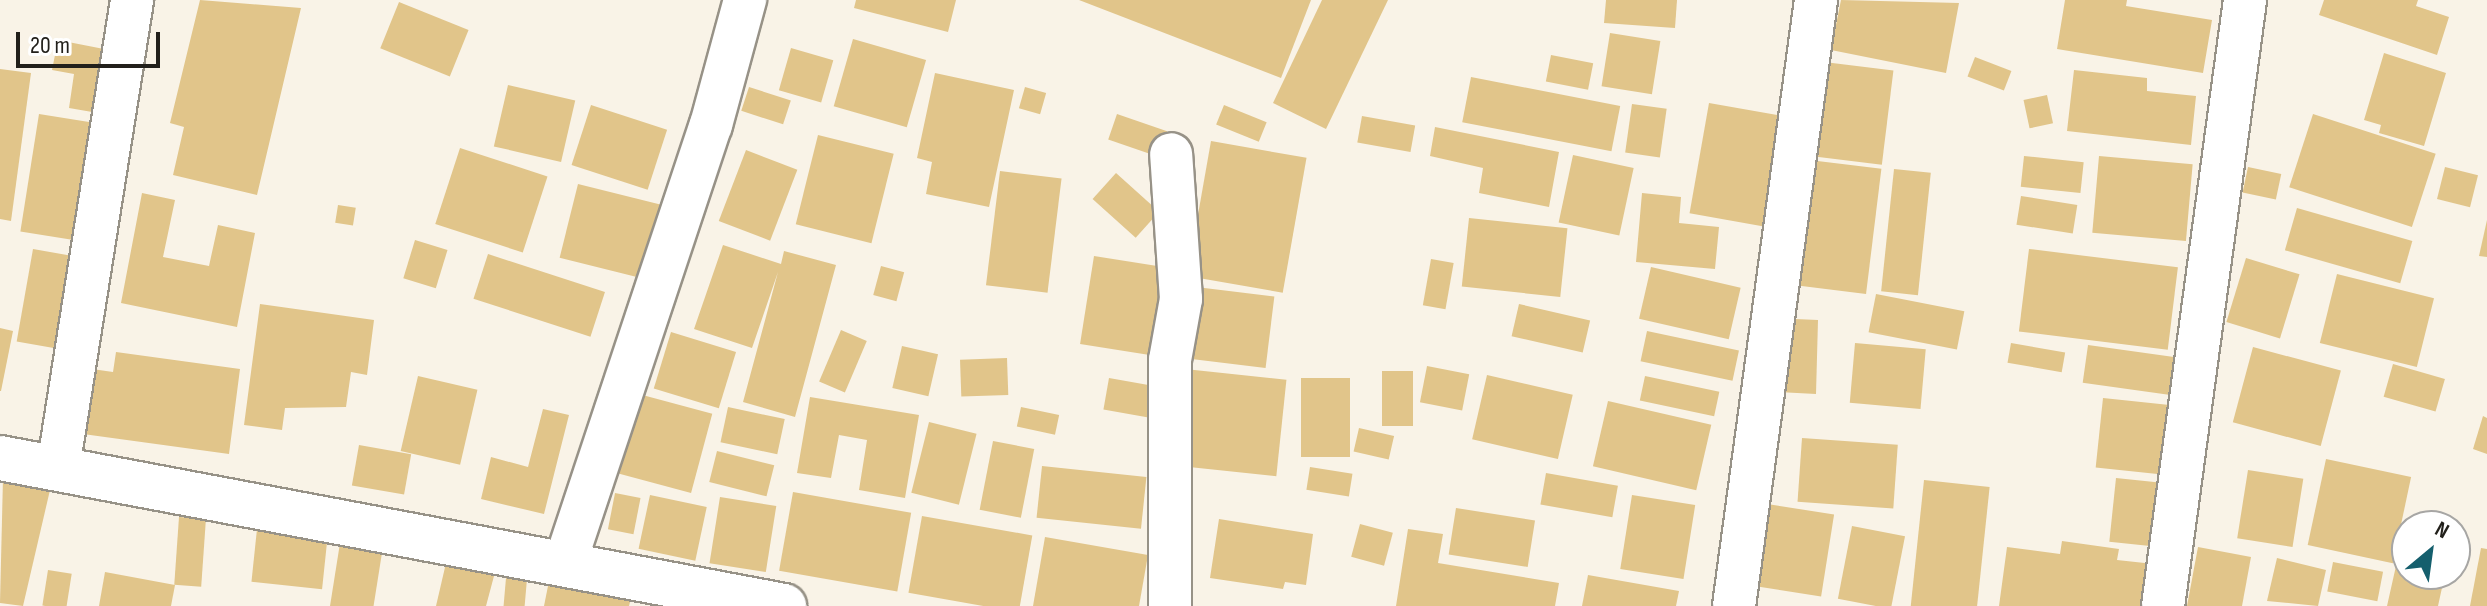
<!DOCTYPE html>
<style>
body{margin:0}
#map{position:relative;width:2487px;height:606px;overflow:hidden;background:#f9f3e7;font-family:"Sofia Sans Condensed",sans-serif}
div>[style]{position:absolute}
.building>*{inset:0;background:#e1c58a;transform-origin:0 0}
.roads{filter:drop-shadow(2px 0 #979287) drop-shadow(-2px 0 #979287) drop-shadow(0 2px #979287) drop-shadow(0 -2px #979287)}
.minor>*{height:42px;margin:-21px;padding:0 21px;transform-origin:21px;border-radius:21px;background:#fff}
.tertiary>*{height:44px;margin:-22px;padding:0 22px;transform-origin:22px;border-radius:22px;background:#fff}
span{translate:-50% -50%;white-space:nowrap;text-align:center;line-height:1.15;-webkit-text-stroke:6px #fff;paint-order:stroke}
.north{position:absolute;left:2391px;top:510px;width:80px;height:80px;box-sizing:border-box;background:#fff;border:2px solid #a7a6a4;border-radius:50%;rotate:29deg;font-size:22px;font-weight:700;line-height:32px;text-align:center;color:#22201b}
.north::after{content:'';display:block;margin:auto;width:28px;height:36px;background:#155f6d;clip-path:polygon(50% 0,100% 100%,50% 72%,0 100%)}
.scale{position:absolute;left:16px;top:32px;width:144px;height:36px;box-sizing:border-box;border:4px solid #22201b;border-top:0;padding-left:10px;font-size:24px;line-height:28px;white-space:nowrap;color:#22201b;-webkit-text-stroke:6px #fff;paint-order:stroke}
</style>
<div id="map">
<div class="building">
<i style="clip-path:polygon(200px 0,301px 8px,257px 195px,173px 175px,184px 127px,170px 123px)"></i>
<i style="clip-path:polygon(856px 0,956px 0,948px 32px,854px 8px)"></i>
<i style="clip-path:polygon(1079px 0,1311px 0,1281px 78px)"></i>
<i style="clip-path:polygon(1322px 0,1388px 0,1326px 129px,1273px 103px)"></i>
<i style="clip-path:polygon(1606px 0,1677px 0,1675px 28px,1604px 23px)"></i>
<i style="clip-path:polygon(1841px 0,1959px 3px,1946px 73px,1831px 50px)"></i>
<i style="clip-path:polygon(2065px 0,2127px 0,2126px 6px,2212px 20px,2203px 73px,2057px 49px)"></i>
<i style="clip-path:polygon(2324px 0,2418px 0,2416px 6px,2449px 17px,2437px 55px,2319px 15px)"></i>
<i style="left:399px;top:2px;width:75px;height:50px;rotate:22deg"></i>
<i style="left:1610px;top:33px;width:51px;height:54px;rotate:9deg"></i>
<i style="left:853px;top:39px;width:76px;height:70px;rotate:16deg"></i>
<i style="clip-path:polygon(58px 40px,109px 50px,98px 113px,69px 108px,74px 74px,52px 70px)"></i>
<i style="left:791px;top:48px;width:44px;height:44px;rotate:16deg"></i>
<i style="clip-path:polygon(2384px 53px,2446px 73px,2424px 146px,2379px 133px,2381px 125px,2364px 120px)"></i>
<i style="left:1551px;top:55px;width:43px;height:27px;rotate:11deg"></i>
<i style="left:1975px;top:57px;width:39px;height:21px;rotate:21deg"></i>
<i style="left:1816px;top:61px;width:78px;height:95px;rotate:7deg"></i>
<i style="clip-path:polygon(0 69px,31px 73px,11px 221px,0 219px)"></i>
<i style="clip-path:polygon(2074px 70px,2147px 78px,2147px 91px,2196px 96px,2191px 145px,2067px 131px)"></i>
<i style="clip-path:polygon(935px 73px,1014px 90px,989px 207px,926px 194px,932px 162px,917px 158px)"></i>
<i style="left:1471px;top:77px;width:152px;height:46px;rotate:11deg"></i>
<i style="left:508px;top:85px;width:69px;height:63px;rotate:13deg"></i>
<i style="left:749px;top:87px;width:44px;height:25px;rotate:18deg"></i>
<i style="left:1025px;top:87px;width:22px;height:22px;rotate:16deg"></i>
<i style="left:2047px;top:95px;width:29px;height:24px;rotate:78deg"></i>
<i style="left:1709px;top:103px;width:84px;height:112px;rotate:10deg"></i>
<i style="left:1632px;top:104px;width:35px;height:49px;rotate:8deg"></i>
<i style="left:591px;top:105px;width:80px;height:63px;rotate:18deg"></i>
<i style="left:1224px;top:105px;width:46px;height:21px;rotate:22deg"></i>
<i style="left:39px;top:114px;width:57px;height:119px;rotate:9deg"></i>
<i style="left:1117px;top:114px;width:53px;height:27px;rotate:19deg"></i>
<i style="left:2313px;top:114px;width:129px;height:77px;rotate:18deg"></i>
<i style="left:1362px;top:116px;width:54px;height:27px;rotate:10deg"></i>
<i style="clip-path:polygon(1435px 127px,1559px 152px,1549px 207px,1479px 193px,1483px 168px,1430px 156px)"></i>
<i style="left:818px;top:135px;width:78px;height:92px;rotate:14deg"></i>
<i style="left:1211px;top:141px;width:97px;height:137px;rotate:10deg"></i>
<i style="left:460px;top:148px;width:92px;height:80px;rotate:18deg"></i>
<i style="left:746px;top:150px;width:55px;height:76px;rotate:21deg"></i>
<i style="left:1573px;top:155px;width:62px;height:69px;rotate:12deg"></i>
<i style="left:2024px;top:156px;width:60px;height:31px;rotate:6deg"></i>
<i style="left:2099px;top:156px;width:94px;height:77px;rotate:5deg"></i>
<i style="left:1801px;top:159px;width:81px;height:126px;rotate:7deg"></i>
<i style="left:2248px;top:167px;width:34px;height:26px;rotate:12deg"></i>
<i style="left:2445px;top:167px;width:34px;height:33px;rotate:14deg"></i>
<i style="left:1894px;top:169px;width:37px;height:123px;rotate:6deg"></i>
<i style="left:1000px;top:171px;width:62px;height:115px;rotate:7deg"></i>
<i style="left:1116px;top:173px;width:58px;height:35px;rotate:42deg"></i>
<i style="left:578px;top:184px;width:92px;height:76px;rotate:14deg"></i>
<i style="clip-path:polygon(142px 193px,175px 200px,163px 257px,209px 266px,218px 225px,255px 233px,237px 327px,121px 303px)"></i>
<i style="clip-path:polygon(1642px 193px,1681px 197px,1679px 223px,1719px 227px,1715px 269px,1636px 262px)"></i>
<i style="left:2021px;top:196px;width:57px;height:29px;rotate:9deg"></i>
<i style="left:338px;top:205px;width:18px;height:18px;rotate:9deg"></i>
<i style="left:2297px;top:208px;width:120px;height:44px;rotate:16deg"></i>
<i style="left:1469px;top:218px;width:99px;height:69px;rotate:6deg"></i>
<i style="clip-path:polygon(2487px 220px,2487px 257px,2479px 256px)"></i>
<i style="left:415px;top:240px;width:34px;height:40px;rotate:17deg"></i>
<i style="clip-path:polygon(723px 245px,781px 264px,784px 251px,836px 265px,795px 417px,743px 402px,778px 272px,752px 348px,694px 329px)"></i>
<i style="left:33px;top:249px;width:52px;height:94px;rotate:10deg"></i>
<i style="left:2029px;top:249px;width:150px;height:83px;rotate:7deg"></i>
<i style="left:488px;top:254px;width:123px;height:47px;rotate:18deg"></i>
<i style="left:1094px;top:256px;width:80px;height:89px;rotate:9deg"></i>
<i style="left:2246px;top:258px;width:56px;height:67px;rotate:17deg"></i>
<i style="left:1431px;top:259px;width:23px;height:47px;rotate:10deg"></i>
<i style="left:881px;top:266px;width:24px;height:30px;rotate:15deg"></i>
<i style="left:1651px;top:267px;width:92px;height:53px;rotate:13deg"></i>
<i style="left:2337px;top:274px;width:100px;height:71px;rotate:14deg"></i>
<i style="left:1188px;top:286px;width:87px;height:72px;rotate:7deg"></i>
<i style="left:1876px;top:294px;width:90px;height:39px;rotate:11deg"></i>
<i style="clip-path:polygon(260px 304px,374px 320px,367px 375px,351px 372px,346px 407px,285px 408px,282px 430px,244px 425px)"></i>
<i style="left:1519px;top:304px;width:73px;height:33px;rotate:13deg"></i>
<i style="clip-path:polygon(1774px 318px,1818px 320px,1816px 394px,1778px 392px)"></i>
<i style="clip-path:polygon(0 328px,13px 331px,1px 391px,0 391px)"></i>
<i style="left:841px;top:330px;width:28px;height:56px;rotate:23deg"></i>
<i style="left:1647px;top:331px;width:94px;height:31px;rotate:12deg"></i>
<i style="left:671px;top:332px;width:68px;height:59px;rotate:17deg"></i>
<i style="left:1855px;top:343px;width:71px;height:60px;rotate:5deg"></i>
<i style="left:2011px;top:343px;width:55px;height:20px;rotate:10deg"></i>
<i style="left:2088px;top:345px;width:94px;height:38px;rotate:8deg"></i>
<i style="left:902px;top:346px;width:37px;height:43px;rotate:13deg"></i>
<i style="left:2253px;top:347px;width:91px;height:78px;rotate:15deg"></i>
<i style="clip-path:polygon(116px 352px,240px 369px,229px 454px,83px 434px,92px 369px,113px 372px)"></i>
<i style="left:1007px;top:358px;width:37px;height:47px;rotate:88deg"></i>
<i style="left:2393px;top:364px;width:54px;height:34px;rotate:16deg"></i>
<i style="left:1427px;top:366px;width:43px;height:37px;rotate:11deg"></i>
<i style="left:1185px;top:369px;width:102px;height:97px;rotate:6deg"></i>
<i style="left:1382px;top:371px;width:31px;height:55px"></i>
<i style="left:1487px;top:375px;width:88px;height:66px;rotate:13deg"></i>
<i style="left:418px;top:376px;width:61px;height:77px;rotate:13deg"></i>
<i style="left:1645px;top:376px;width:76px;height:25px;rotate:12deg"></i>
<i style="left:1109px;top:378px;width:50px;height:32px;rotate:10deg"></i>
<i style="left:1301px;top:378px;width:49px;height:79px"></i>
<i style="left:635px;top:393px;width:80px;height:82px;rotate:15deg"></i>
<i style="clip-path:polygon(810px 397px,919px 415px,905px 498px,859px 490px,867px 440px,839px 435px,831px 478px,797px 473px)"></i>
<i style="left:2103px;top:398px;width:74px;height:70px;rotate:6deg"></i>
<i style="left:1608px;top:401px;width:106px;height:67px;rotate:13deg"></i>
<i style="left:728px;top:407px;width:58px;height:36px;rotate:12deg"></i>
<i style="left:1021px;top:407px;width:39px;height:20px;rotate:12deg"></i>
<i style="clip-path:polygon(543px 409px,569px 415px,544px 514px,481px 499px,491px 457px,528px 467px)"></i>
<i style="clip-path:polygon(2483px 416px,2487px 418px,2487px 454px,2473px 449px)"></i>
<i style="left:929px;top:422px;width:49px;height:73px;rotate:14deg"></i>
<i style="left:1359px;top:428px;width:36px;height:24px;rotate:13deg"></i>
<i style="left:1802px;top:438px;width:96px;height:64px;rotate:4deg"></i>
<i style="left:993px;top:441px;width:42px;height:70px;rotate:11deg"></i>
<i style="left:359px;top:445px;width:53px;height:41px;rotate:10deg"></i>
<i style="left:717px;top:451px;width:59px;height:32px;rotate:14deg"></i>
<i style="left:2326px;top:459px;width:87px;height:88px;rotate:12deg"></i>
<i style="left:1042px;top:466px;width:105px;height:52px;rotate:6deg"></i>
<i style="left:1310px;top:467px;width:43px;height:23px;rotate:9deg"></i>
<i style="left:2248px;top:470px;width:56px;height:69px;rotate:9deg"></i>
<i style="left:1546px;top:473px;width:73px;height:32px;rotate:10deg"></i>
<i style="clip-path:polygon(3px 478px,50px 490px,23px 606px,0 603px)"></i>
<i style="left:2116px;top:478px;width:53px;height:64px;rotate:6deg"></i>
<i style="left:1924px;top:480px;width:66px;height:127px;rotate:6deg"></i>
<i style="left:793px;top:492px;width:120px;height:80px;rotate:10deg"></i>
<i style="left:615px;top:493px;width:26px;height:37px;rotate:11deg"></i>
<i style="left:650px;top:495px;width:58px;height:55px;rotate:12deg"></i>
<i style="left:1632px;top:495px;width:64px;height:75px;rotate:9deg"></i>
<i style="left:720px;top:497px;width:57px;height:67px;rotate:9deg"></i>
<i style="left:1761px;top:503px;width:74px;height:83px;rotate:9deg"></i>
<i style="left:1456px;top:508px;width:80px;height:47px;rotate:9deg"></i>
<i style="left:922px;top:516px;width:112px;height:78px;rotate:10deg"></i>
<i style="left:179px;top:517px;width:27px;height:68px;rotate:4deg"></i>
<i style="clip-path:polygon(1219px 519px,1313px 534px,1306px 585px,1285px 582px,1283px 589px,1210px 578px)"></i>
<i style="left:1360px;top:524px;width:34px;height:34px;rotate:15deg"></i>
<i style="left:1852px;top:526px;width:54px;height:74px;rotate:11deg"></i>
<i style="left:257px;top:529px;width:71px;height:53px;rotate:6deg"></i>
<i style="clip-path:polygon(1408px 529px,1443px 534px,1438px 563px,1559px 583px,1555px 606px,1396px 606px)"></i>
<i style="clip-path:polygon(1045px 537px,1148px 555px,1139px 606px,1033px 606px)"></i>
<i style="clip-path:polygon(2062px 541px,2119px 549px,2117px 560px,2154px 564px,2149px 606px,1999px 606px,2007px 547px,2060px 554px)"></i>
<i style="left:340px;top:543px;width:43px;height:64px;rotate:9deg"></i>
<i style="clip-path:polygon(2198px 547px,2251px 557px,2242px 606px,2187px 606px)"></i>
<i style="clip-path:polygon(2481px 548px,2487px 549px,2487px 606px,2470px 606px)"></i>
<i style="clip-path:polygon(2398px 557px,2407px 559px,2407px 574px,2445px 574px,2438px 606px,2387px 606px)"></i>
<i style="clip-path:polygon(2277px 558px,2326px 570px,2318px 606px,2267px 601px)"></i>
<i style="left:2333px;top:562px;width:51px;height:30px;rotate:11deg"></i>
<i style="clip-path:polygon(446px 563px,494px 576px,486px 606px,436px 606px)"></i>
<i style="left:48px;top:570px;width:24px;height:36px;rotate:9deg"></i>
<i style="clip-path:polygon(105px 572px,175px 585px,171px 606px,99px 606px)"></i>
<i style="clip-path:polygon(1588px 575px,1679px 591px,1676px 606px,1582px 606px)"></i>
<i style="left:506px;top:578px;width:21px;height:28px;rotate:5deg"></i>
<i style="clip-path:polygon(549px 581px,631px 598px,629px 606px,544px 606px)"></i>
</div>
<div class="roads">
<div class="minor">
<i style="left:58px;top:468px;width:474px;rotate:-81deg"></i>
<i style="left:565px;top:563px;width:462px;rotate:-71.6deg"></i>
<i style="left:711px;top:125px;width:130px;rotate:-74.8deg"></i>
<i style="left:1170px;top:606px;width:246px;rotate:-90deg"></i>
<i style="left:1170px;top:360px;width:62px;rotate:-79.8deg"></i>
<i style="left:1181px;top:299px;width:145px;rotate:-93.9deg"></i>
<i style="left:1734px;top:606px;width:612px;rotate:-82.29deg"></i>
<i style="left:2163px;top:606px;width:612px;rotate:-82.29deg"></i>
</div>
<div class="tertiary">
<i style="left:0;top:458px;width:798px;rotate:10.69deg"></i>
</div>
</div>
<div class="north">N</div>
<div class="scale">20 m</div>
</div>
